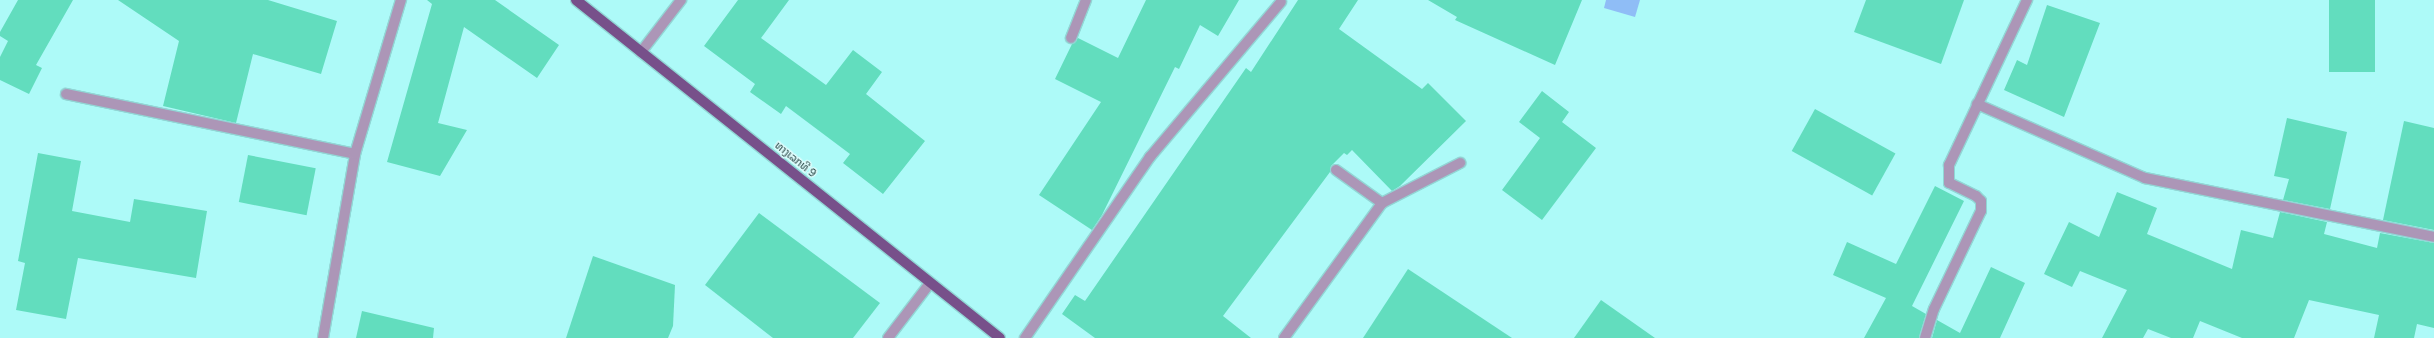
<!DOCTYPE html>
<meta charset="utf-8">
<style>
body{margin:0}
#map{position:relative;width:2434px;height:338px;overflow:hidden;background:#adfaf8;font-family:Figtree,"Noto Sans Lao",sans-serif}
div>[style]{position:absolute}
.water>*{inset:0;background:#8fbdf6}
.building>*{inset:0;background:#62ddbe;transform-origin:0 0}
.roads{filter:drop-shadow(1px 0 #91d6d5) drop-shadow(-1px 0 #91d6d5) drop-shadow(0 1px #91d6d5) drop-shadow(0 -1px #91d6d5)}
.minor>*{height:10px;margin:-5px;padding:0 5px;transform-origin:5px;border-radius:5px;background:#ac96b7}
.major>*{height:10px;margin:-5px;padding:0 5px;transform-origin:5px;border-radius:5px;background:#77508a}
span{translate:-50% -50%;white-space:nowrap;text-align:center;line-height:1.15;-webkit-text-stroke:3px #e1fdfd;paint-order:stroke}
.street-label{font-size:11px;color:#143433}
</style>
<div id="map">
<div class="water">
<i style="clip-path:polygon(1606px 0,1640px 0,1635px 17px,1604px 8px)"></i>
</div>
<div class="building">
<i style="clip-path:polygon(18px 0,73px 0,36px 65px,42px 68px,29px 94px,0 80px,0 57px,8px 41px,0 36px,0 32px)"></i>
<i style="clip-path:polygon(118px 0,268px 0,337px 21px,321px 74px,253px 54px,236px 123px,163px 106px,179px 41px)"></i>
<i style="clip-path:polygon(427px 0,495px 0,559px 45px,537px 78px,464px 27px,438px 123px,467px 130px,440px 176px,387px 162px,432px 4px)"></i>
<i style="clip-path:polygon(738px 0,789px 0,761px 38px,826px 85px,853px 50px,882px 72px,866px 94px,925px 141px,883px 194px,843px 163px,850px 154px,786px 106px,781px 114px,750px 92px,755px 84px,704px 46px)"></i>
<i style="clip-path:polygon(1146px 0,1239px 0,1218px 36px,1200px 25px,1179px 69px,1175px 67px,1102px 215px,1092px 230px,1039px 195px,1101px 102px,1055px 79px,1072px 44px,1078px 38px,1118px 58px)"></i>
<i style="clip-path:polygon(1298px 0,1358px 0,1339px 29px,1422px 89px,1428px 83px,1466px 121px,1400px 186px,1392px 191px,1352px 150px,1347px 155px,1344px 153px,1331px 166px,1330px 172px,1223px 316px,1251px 338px,1095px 338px,1062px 314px,1075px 295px,1085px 301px,1246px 68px,1251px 72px)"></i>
<i style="clip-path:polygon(1428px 0,1582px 0,1555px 65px,1455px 20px,1457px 17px)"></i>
<i style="clip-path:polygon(1866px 0,1964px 0,1941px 64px,1854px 32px)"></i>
<i style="left:2329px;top:0;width:46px;height:72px"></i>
<i style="clip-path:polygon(2047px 5px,2100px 23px,2064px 117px,2004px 90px,2017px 60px,2027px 65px)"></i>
<i style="clip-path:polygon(1542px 91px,1569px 112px,1562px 122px,1596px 148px,1542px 220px,1502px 190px,1540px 138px,1519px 122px)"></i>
<i style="left:1815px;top:109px;width:92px;height:48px;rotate:29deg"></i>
<i style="clip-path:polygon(2287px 118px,2347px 132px,2330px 209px,2283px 200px,2289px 179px,2274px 176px)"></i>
<i style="clip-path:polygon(2404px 121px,2434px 128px,2434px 230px,2383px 220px)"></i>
<i style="clip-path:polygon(38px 153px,81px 161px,72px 211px,130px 222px,134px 199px,207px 211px,196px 278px,78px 258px,66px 319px,16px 310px,25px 263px,18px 261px)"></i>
<i style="left:248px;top:155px;width:69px;height:48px;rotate:11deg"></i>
<i style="clip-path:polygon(1935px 186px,1964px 201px,1912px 306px,1926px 314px,1919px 338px,1864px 338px,1886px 298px,1833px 275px,1847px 242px,1896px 264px)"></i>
<i style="clip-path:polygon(2117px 192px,2157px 208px,2147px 234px,2232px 269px,2241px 230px,2273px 238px,2280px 212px,2327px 222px,2324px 234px,2377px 248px,2380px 233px,2434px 243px,2434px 328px,2417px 324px,2414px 338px,2374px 338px,2379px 315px,2309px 300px,2294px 338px,2242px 338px,2200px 321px,2193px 338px,2171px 338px,2148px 329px,2143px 338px,2102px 338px,2127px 290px,2080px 271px,2072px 287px,2044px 274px,2069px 222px,2099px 237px)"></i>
<i style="clip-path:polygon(759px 213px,880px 303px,853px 338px,773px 338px,705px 285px)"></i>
<i style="clip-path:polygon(593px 256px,675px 285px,673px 326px,668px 338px,566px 338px)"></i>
<i style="clip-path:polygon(1991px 267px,2025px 283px,2000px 338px,1932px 338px,1937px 320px,1960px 333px)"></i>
<i style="clip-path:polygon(1408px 269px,1512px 338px,1363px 338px)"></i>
<i style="clip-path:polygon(1601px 300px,1655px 338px,1574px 338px)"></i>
<i style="clip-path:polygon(362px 311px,434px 328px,433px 338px,356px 338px)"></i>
</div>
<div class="roads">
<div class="minor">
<i style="left:1071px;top:38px;width:41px;rotate:-68.5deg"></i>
<i style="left:641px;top:52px;width:66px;rotate:-52.4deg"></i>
<i style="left:66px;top:94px;width:295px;rotate:11.7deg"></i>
<i style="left:1977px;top:104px;width:184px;rotate:23.8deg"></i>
<i style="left:2145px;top:178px;width:295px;rotate:11.5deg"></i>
<i style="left:1336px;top:170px;width:57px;rotate:35.7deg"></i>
<i style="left:323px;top:338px;width:187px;rotate:-80.1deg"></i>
<i style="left:355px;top:154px;width:161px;rotate:-73.4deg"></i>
<i style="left:888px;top:338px;width:69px;rotate:-52.6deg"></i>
<i style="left:1025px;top:338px;width:220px;rotate:-55.4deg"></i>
<i style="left:1150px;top:157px;width:203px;rotate:-49.8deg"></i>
<i style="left:1284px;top:338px;width:167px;rotate:-54deg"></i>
<i style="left:1382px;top:203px;width:88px;rotate:-27.1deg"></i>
<i style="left:1925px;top:338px;width:30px;rotate:-73deg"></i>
<i style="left:1934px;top:309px;width:109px;rotate:-64.4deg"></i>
<i style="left:1981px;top:211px;width:10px;rotate:-90deg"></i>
<i style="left:1981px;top:201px;width:7px;rotate:-135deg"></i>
<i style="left:1976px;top:196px;width:30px;rotate:-154deg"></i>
<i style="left:1949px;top:183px;width:18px;rotate:-90deg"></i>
<i style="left:1949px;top:165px;width:183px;rotate:-64.7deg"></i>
</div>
<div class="major">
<i style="left:576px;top:0;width:542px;rotate:38.56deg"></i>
</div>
</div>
<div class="street-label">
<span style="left:795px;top:160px;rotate:39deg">ທາງເລກທີ 9</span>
</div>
</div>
